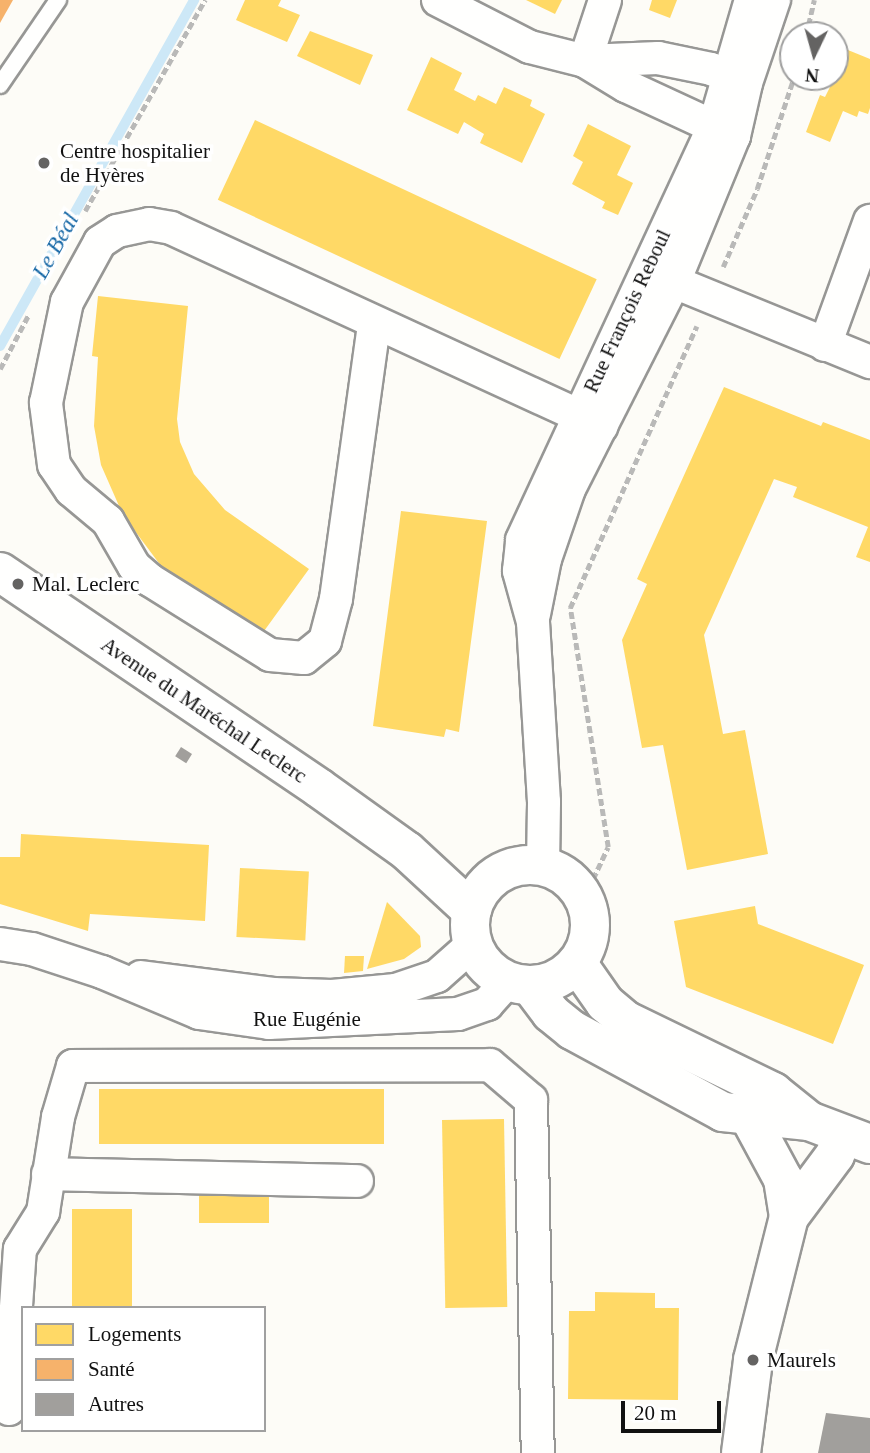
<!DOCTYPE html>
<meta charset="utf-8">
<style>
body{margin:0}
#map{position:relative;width:870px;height:1453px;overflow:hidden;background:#fdfcf7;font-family:"Times New Roman",serif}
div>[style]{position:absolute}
.homes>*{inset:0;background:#ffd966;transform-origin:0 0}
.health>*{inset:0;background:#f6b26b}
.stream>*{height:10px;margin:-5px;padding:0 5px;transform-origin:5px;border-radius:5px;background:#cde8f7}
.building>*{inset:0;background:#a19f9c;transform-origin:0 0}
.path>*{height:4.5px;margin-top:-2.25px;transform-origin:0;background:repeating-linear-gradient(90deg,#b9b9b8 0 7px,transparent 0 10.5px)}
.roads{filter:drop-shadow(2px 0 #979795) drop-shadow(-2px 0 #979795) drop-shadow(0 2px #979795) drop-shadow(0 -2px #979795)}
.service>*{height:16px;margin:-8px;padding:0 8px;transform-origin:8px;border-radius:8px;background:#fffffe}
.minor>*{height:32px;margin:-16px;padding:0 16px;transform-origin:16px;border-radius:16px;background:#fffffe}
.tertiary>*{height:38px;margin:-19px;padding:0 19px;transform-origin:19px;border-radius:19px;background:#fffffe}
.tertiary>.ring{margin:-19px;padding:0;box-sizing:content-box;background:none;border:38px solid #fffffe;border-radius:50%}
.dots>*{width:19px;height:19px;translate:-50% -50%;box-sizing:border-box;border:4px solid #fff;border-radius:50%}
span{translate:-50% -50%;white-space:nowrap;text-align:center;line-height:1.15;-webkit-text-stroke:7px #fff;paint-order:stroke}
.poi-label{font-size:21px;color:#111}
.left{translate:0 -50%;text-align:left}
.street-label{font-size:21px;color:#111}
.water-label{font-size:23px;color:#1768a6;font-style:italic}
.legend{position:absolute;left:21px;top:1306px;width:245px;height:126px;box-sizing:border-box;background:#fff;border:2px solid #a0a0a0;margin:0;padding:9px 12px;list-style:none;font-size:21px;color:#111}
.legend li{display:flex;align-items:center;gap:14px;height:35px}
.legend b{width:35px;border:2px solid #a0a0a0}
.north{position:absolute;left:779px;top:21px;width:70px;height:70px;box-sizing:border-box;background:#fff;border:2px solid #a0a0a0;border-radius:50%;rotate:185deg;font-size:19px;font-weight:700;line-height:28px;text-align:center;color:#111}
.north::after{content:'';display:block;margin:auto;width:24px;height:32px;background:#646362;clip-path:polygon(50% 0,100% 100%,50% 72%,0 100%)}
.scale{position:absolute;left:621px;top:1401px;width:100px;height:32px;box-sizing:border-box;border:4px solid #111;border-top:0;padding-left:9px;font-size:21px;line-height:24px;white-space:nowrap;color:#111;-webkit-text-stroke:5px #fff;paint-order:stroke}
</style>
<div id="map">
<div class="homes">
<i style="clip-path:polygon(245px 0,281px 0,278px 6px,300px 15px,287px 42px,236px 20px)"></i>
<i style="clip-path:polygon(526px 0,562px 0,555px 14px)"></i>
<i style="clip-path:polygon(652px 0,677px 0,670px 18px,649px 10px)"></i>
<i style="clip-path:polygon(310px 31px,373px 55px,360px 85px,297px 56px)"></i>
<i style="clip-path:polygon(843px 48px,870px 59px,870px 108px,868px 114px,859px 111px,857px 117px,843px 111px,830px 142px,806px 132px,820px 95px,825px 97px,835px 77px)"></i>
<i style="clip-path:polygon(431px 57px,462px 73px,454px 90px,475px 101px,478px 95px,496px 104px,504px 87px,532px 100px,530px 106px,545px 114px,522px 163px,480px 143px,484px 134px,464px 122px,458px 134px,407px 110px)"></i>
<i style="left:255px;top:120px;width:377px;height:88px;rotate:25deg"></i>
<i style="clip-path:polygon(588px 124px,631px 146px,617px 175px,633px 183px,618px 215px,602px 208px,605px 202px,572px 184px,583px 162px,573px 156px)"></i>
<i style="clip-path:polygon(98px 296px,188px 306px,177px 419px,180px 442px,194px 474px,225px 510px,309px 569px,259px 638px,170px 578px,123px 515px,101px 465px,94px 426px,98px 357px,92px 356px)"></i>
<i style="clip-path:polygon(724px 387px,821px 426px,823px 422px,870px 440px,870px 562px,856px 557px,868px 527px,793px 497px,797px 487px,774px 479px,704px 635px,723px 734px,745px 730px,768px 854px,687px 870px,663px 745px,642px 748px,622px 640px,647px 584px,637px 579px)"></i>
<i style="clip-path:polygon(401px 511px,487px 521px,459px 732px,446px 729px,444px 737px,373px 726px)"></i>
<i style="clip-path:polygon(21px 834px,209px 845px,205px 921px,90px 914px,88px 931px,0 904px,0 857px,20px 857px)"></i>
<i style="left:240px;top:868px;width:69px;height:69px;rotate:3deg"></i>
<i style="clip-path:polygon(387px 902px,420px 936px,421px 947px,404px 959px,367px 969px)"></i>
<i style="clip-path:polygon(755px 906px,758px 924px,864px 965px,833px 1044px,686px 987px,674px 921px)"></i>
<i style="clip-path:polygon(345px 956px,364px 956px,363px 971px,344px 973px)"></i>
<i style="left:99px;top:1089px;width:285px;height:55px"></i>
<i style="left:504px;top:1119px;width:188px;height:62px;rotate:89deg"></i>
<i style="left:199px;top:1195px;width:70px;height:28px"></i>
<i style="left:132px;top:1209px;width:99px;height:60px;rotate:90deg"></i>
<i style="clip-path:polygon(595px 1292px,655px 1293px,655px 1308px,679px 1308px,678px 1400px,568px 1399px,569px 1311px,595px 1311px)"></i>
</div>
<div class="health">
<i style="clip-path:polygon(0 0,13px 0,0 23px)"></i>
</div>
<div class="stream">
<i style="left:0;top:346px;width:397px;rotate:-60.7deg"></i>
</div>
<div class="building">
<i style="left:181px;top:747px;width:13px;height:11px;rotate:32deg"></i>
<i style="clip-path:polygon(826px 1413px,870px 1418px,870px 1453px,818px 1453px)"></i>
</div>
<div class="path">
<i style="left:806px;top:35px;width:36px;rotate:-77deg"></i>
<i style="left:85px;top:211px;width:243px;rotate:-60.4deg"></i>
<i style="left:723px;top:267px;width:85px;rotate:-66.4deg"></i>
<i style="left:757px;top:189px;width:118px;rotate:-71.7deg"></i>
<i style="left:0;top:369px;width:62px;rotate:-62.2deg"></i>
<i style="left:584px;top:898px;width:56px;rotate:-64.8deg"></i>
<i style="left:608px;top:847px;width:242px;rotate:-99deg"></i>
<i style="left:570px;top:608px;width:309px;rotate:-65.8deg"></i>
</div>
<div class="roads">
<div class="service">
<i style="left:0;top:85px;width:103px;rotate:-55.7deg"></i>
</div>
<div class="minor">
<i style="left:438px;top:0;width:103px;rotate:27.1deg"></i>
<i style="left:530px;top:47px;width:57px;rotate:14.3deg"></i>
<i style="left:585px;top:61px;width:73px;rotate:-2.4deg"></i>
<i style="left:658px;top:58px;width:54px;rotate:11.7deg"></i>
<i style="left:711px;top:69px;width:37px;rotate:22deg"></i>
<i style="left:585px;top:61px;width:48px;rotate:31.4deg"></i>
<i style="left:626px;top:86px;width:119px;rotate:24.8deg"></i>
<i style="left:585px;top:61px;width:64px;rotate:-71.8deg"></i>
<i style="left:674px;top:282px;width:212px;rotate:22.2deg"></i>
<i style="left:374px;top:325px;width:277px;rotate:97.9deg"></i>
<i style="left:336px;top:599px;width:43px;rotate:104.7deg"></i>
<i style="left:325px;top:641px;width:27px;rotate:141deg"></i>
<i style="left:304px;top:658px;width:34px;rotate:-175deg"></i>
<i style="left:270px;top:655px;width:142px;rotate:-148deg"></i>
<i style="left:150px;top:580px;width:21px;rotate:-139deg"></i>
<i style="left:134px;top:566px;width:52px;rotate:-120deg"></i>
<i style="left:108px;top:521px;width:48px;rotate:-140deg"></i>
<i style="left:71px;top:490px;width:30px;rotate:-124deg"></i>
<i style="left:54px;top:465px;width:63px;rotate:-97.4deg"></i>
<i style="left:46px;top:403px;width:103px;rotate:-78.3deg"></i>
<i style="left:67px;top:302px;width:68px;rotate:-61.2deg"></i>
<i style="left:100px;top:242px;width:20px;rotate:-33deg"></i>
<i style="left:117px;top:231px;width:33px;rotate:-12deg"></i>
<i style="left:149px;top:224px;width:22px;rotate:10deg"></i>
<i style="left:171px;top:228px;width:474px;rotate:24.7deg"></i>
<i style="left:825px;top:345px;width:132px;rotate:-70.1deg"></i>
<i style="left:534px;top:614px;width:56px;rotate:-78.7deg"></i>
<i style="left:545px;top:559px;width:74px;rotate:-71.1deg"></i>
<i style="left:569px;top:489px;width:232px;rotate:-63.1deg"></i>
<i style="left:674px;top:282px;width:158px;rotate:-67.7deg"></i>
<i style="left:734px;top:136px;width:54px;rotate:-77.2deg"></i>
<i style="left:746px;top:83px;width:88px;rotate:-71.4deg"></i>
<i style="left:543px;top:867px;width:65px;rotate:-89.1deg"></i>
<i style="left:544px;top:802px;width:180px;rotate:-93.5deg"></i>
<i style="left:533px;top:622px;width:53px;rotate:-105.4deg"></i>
<i style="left:519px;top:571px;width:31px;rotate:-84deg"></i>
<i style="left:522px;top:540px;width:455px;rotate:-65.1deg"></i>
<i style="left:714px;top:127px;width:132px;rotate:-73.8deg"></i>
<i style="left:0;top:944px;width:32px;rotate:9deg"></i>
<i style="left:32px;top:949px;width:74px;rotate:18.2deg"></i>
<i style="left:102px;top:972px;width:105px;rotate:22.9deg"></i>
<i style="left:199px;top:1013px;width:71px;rotate:8.1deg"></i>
<i style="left:269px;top:1023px;width:189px;rotate:-2.7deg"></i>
<i style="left:458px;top:1014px;width:31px;rotate:-19deg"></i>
<i style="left:487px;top:1004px;width:31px;rotate:-48deg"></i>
<i style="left:141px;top:977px;width:133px;rotate:7.3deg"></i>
<i style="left:273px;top:994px;width:59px;rotate:1.9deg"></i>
<i style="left:332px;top:996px;width:64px;rotate:-5.4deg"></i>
<i style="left:396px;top:990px;width:43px;rotate:-18.9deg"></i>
<i style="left:437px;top:976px;width:48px;rotate:-41.6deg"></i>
<i style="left:48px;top:1174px;width:309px;rotate:1.3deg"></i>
<i style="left:9px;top:1409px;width:160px;rotate:-86.1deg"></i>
<i style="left:20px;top:1249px;width:44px;rotate:-58.1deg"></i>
<i style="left:43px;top:1212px;width:96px;rotate:-81deg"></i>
<i style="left:58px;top:1117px;width:53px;rotate:-73.6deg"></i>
<i style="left:73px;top:1066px;width:417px;rotate:-0.1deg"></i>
<i style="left:490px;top:1065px;width:54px;rotate:40.5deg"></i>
<i style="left:531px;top:1100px;width:353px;rotate:88.9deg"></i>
</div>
<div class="tertiary">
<i style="left:0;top:572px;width:385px;rotate:34.1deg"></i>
<i style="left:319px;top:788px;width:108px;rotate:35.6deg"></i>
<i style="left:407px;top:851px;width:88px;rotate:42.7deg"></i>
<i class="ring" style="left:470px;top:865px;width:82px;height:82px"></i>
<i style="left:577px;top:963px;width:49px;rotate:55deg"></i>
<i style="left:605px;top:1003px;width:26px;rotate:40deg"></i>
<i style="left:625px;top:1020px;width:165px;rotate:25.9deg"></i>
<i style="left:773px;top:1092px;width:46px;rotate:38.9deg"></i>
<i style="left:530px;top:985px;width:35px;rotate:53deg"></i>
<i style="left:551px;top:1013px;width:27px;rotate:39deg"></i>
<i style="left:572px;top:1030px;width:172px;rotate:28.5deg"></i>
<i style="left:723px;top:1112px;width:86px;rotate:6deg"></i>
<i style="left:809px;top:1121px;width:65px;rotate:20.7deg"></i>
<i style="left:750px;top:1118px;width:69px;rotate:61.6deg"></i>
<i style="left:783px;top:1179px;width:38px;rotate:81deg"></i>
<i style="left:741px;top:1453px;width:94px;rotate:-82.6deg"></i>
<i style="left:753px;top:1360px;width:147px;rotate:-75.9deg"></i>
<i style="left:789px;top:1217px;width:77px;rotate:-53.4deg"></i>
<i style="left:835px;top:1155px;width:22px;rotate:-69deg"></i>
</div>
</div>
<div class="dots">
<i style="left:44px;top:163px;background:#646362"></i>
<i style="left:18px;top:584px;background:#646362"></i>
<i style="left:753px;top:1360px;background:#646362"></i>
</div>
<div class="poi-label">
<span class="left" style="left:60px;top:163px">Centre hospitalier<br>de Hyères</span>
<span class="left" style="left:32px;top:584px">Mal. Leclerc</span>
<span class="left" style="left:767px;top:1360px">Maurels</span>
</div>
<div class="street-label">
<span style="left:627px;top:311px;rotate:-65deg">Rue François Reboul</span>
<span style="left:204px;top:710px;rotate:34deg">Avenue du Maréchal Leclerc</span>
<span style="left:307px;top:1019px">Rue Eugénie</span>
</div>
<div class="water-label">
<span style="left:56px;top:246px;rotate:-61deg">Le Béal</span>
</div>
<ul class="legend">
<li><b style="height:19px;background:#ffd966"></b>Logements</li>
<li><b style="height:19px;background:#f6b26b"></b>Santé</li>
<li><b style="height:19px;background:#a19f9c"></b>Autres</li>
</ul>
<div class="north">N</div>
<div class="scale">20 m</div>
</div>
